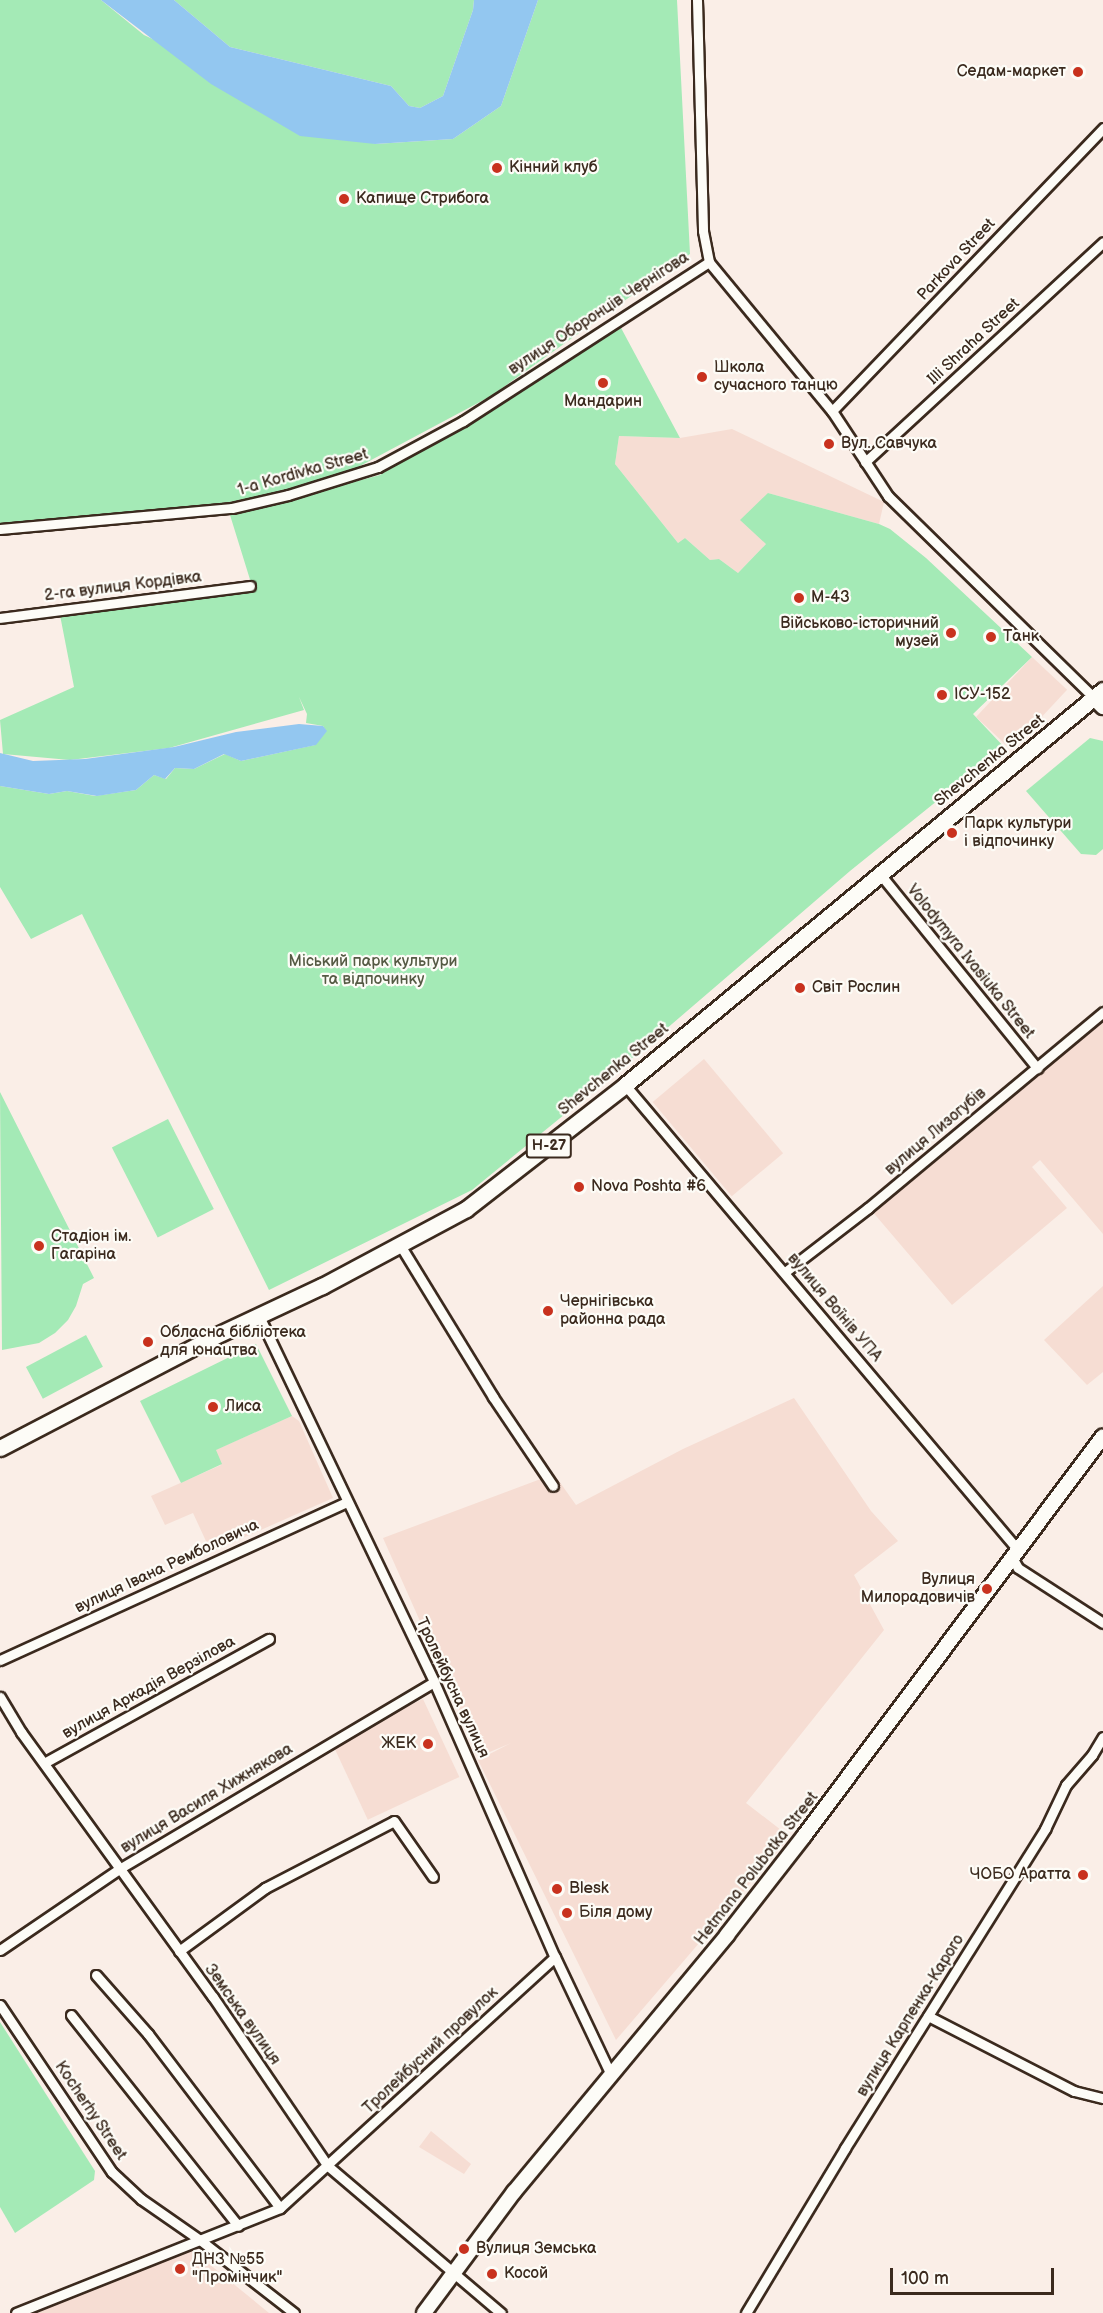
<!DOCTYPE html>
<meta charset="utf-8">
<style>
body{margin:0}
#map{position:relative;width:1103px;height:2313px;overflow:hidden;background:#faeee7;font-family:"Balsamiq Sans",sans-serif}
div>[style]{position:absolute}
.built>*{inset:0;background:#f6ddd3;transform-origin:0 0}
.green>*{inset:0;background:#a4eab6;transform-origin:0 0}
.water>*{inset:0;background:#93c7f0}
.roads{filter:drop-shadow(2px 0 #3b2a1e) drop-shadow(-2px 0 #3b2a1e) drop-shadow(0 2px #3b2a1e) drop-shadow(0 -2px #3b2a1e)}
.street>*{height:9px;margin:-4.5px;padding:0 4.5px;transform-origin:4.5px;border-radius:4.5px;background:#fdfcf7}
.secondary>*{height:14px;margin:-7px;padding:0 7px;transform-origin:7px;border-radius:7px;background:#fdfcf7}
.primary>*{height:15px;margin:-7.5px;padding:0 7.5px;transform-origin:7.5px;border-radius:7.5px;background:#fdfcf7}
.dots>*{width:16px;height:16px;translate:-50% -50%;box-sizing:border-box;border:3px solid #fdfcf7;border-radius:50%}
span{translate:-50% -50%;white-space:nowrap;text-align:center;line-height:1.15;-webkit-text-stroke:4.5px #fdfcf7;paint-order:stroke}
.shield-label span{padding:2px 4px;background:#fdfcf7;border:2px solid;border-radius:4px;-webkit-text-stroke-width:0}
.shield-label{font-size:15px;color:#3b2a1e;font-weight:700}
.poi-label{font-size:16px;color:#3b2a1e}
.right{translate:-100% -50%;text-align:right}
.left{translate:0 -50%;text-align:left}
.street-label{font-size:16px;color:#3b2a1e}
.park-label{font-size:16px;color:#555a44}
.scale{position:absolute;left:890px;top:2268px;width:164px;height:27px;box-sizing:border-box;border:3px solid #3b2a1e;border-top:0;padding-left:8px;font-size:18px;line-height:21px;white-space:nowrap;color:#3b2a1e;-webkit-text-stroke:4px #fdfcf7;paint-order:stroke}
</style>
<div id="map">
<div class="built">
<i style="clip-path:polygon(732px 429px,884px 502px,879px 524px,768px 493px,766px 544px,738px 573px,719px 559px,710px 560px,685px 538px,678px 543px,615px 464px,619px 436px,680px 438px)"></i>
<i style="left:1032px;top:657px;width:48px;height:82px;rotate:43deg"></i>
<i style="clip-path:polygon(1103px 1014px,1103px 1234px,1040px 1160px,1032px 1167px,1067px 1208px,952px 1305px,871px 1210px)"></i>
<i style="left:704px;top:1059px;width:123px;height:67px;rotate:50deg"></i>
<i style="clip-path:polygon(1103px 1286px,1103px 1372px,1087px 1385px,1044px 1340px)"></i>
<i style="clip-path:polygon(794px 1398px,871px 1511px,898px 1541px,854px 1575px,884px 1630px,746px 1803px,790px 1837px,616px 2040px,478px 1760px,511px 1743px,480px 1756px,383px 1538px,554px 1474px,576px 1505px,683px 1449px)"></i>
<i style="clip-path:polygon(292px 1416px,299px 1421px,333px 1498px,211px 1552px,193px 1513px,165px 1525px,151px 1496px,221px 1465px,215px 1450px)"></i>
<i style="left:423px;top:1699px;width:86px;height:101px;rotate:65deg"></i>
<i style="clip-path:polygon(431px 2131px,471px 2164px,464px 2174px,419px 2147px)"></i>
<i style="clip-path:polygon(192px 2250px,269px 2313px,34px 2313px,98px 2288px)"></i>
</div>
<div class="green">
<i style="clip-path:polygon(0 0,101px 0,144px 35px,375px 144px,453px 139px,501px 106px,538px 0,677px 0,690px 254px,491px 396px,345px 474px,270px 496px,189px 508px,0 524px)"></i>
<i style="clip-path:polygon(174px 0,474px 0,473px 10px,443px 96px,420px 108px,409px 106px,391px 86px,230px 47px)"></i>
<i style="clip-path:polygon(620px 326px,680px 438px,619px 436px,615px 464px,678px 543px,685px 538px,710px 560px,719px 559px,738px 573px,766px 544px,740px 520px,768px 493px,879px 524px,890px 529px,926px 558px,1032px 657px,973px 714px,1004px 747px,850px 871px,608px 1079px,472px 1190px,269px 1290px,82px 914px,31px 939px,0 887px,0 786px,49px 794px,67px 791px,95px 796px,136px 790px,154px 775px,166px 779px,175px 768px,194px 769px,225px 754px,241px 761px,315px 745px,326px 731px,323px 726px,306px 723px,307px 714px,299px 697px,304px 710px,169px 748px,70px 760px,3px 754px,0 720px,74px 687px,59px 610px,252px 586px,230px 515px,380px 475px,516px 388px)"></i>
<i style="clip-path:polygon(1090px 738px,1103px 741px,1103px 849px,1096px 855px,1081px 854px,1026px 791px)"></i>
<i style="clip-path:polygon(0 1092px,94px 1278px,83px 1284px,76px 1306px,68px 1320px,55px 1333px,39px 1343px,2px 1350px)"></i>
<i style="left:168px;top:1119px;width:101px;height:63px;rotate:63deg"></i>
<i style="left:86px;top:1335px;width:36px;height:68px;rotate:62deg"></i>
<i style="clip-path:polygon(256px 1344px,292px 1416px,216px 1450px,222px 1464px,181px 1483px,140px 1401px)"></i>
<i style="clip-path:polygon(0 2022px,95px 2171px,94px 2180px,15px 2233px,0 2207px)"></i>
</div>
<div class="water">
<i style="clip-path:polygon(101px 0,174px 0,230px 47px,391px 86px,409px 106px,420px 108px,443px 96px,473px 10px,474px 0,538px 0,501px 106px,453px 139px,375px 144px,300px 136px,211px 84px)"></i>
<i style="clip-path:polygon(299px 724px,323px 726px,327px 731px,316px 745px,241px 761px,224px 754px,194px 769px,175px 768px,165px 779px,154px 775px,136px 790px,97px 796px,67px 791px,49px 794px,0 786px,0 753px,33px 761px,85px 759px,174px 747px,236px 732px)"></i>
</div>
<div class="roads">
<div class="street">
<i style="left:697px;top:0;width:231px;rotate:88.5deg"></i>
<i style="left:703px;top:231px;width:32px;rotate:79deg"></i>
<i style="left:709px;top:262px;width:193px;rotate:50.5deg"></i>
<i style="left:832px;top:411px;width:102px;rotate:56.6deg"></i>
<i style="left:888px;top:496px;width:289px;rotate:44.4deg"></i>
<i style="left:832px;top:411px;width:392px;rotate:-46.2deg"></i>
<i style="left:865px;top:462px;width:324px;rotate:-42.7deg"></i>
<i style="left:0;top:529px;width:233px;rotate:-5.2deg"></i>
<i style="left:232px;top:508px;width:57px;rotate:-13.1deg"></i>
<i style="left:288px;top:495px;width:94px;rotate:-17.3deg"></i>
<i style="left:378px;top:467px;width:97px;rotate:-28.4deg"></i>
<i style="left:463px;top:421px;width:293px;rotate:-32.9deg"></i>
<i style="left:0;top:618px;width:252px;rotate:-7.3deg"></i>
<i style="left:880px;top:874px;width:250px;rotate:51deg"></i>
<i style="left:625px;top:1085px;width:610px;rotate:49.79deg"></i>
<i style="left:400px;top:1245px;width:178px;rotate:58.5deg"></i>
<i style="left:493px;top:1397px;width:107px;rotate:56deg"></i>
<i style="left:785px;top:1272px;width:105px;rotate:-37.6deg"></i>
<i style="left:868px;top:1208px;width:306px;rotate:-39.8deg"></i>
<i style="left:259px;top:1316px;width:406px;rotate:64.4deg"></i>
<i style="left:434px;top:1682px;width:300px;rotate:66.3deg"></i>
<i style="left:555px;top:1957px;width:131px;rotate:64.6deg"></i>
<i style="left:1013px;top:1559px;width:10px;rotate:61deg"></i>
<i style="left:1018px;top:1568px;width:101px;rotate:32.9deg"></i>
<i style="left:0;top:1660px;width:381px;rotate:-24.5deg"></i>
<i style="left:0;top:1697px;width:41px;rotate:59deg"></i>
<i style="left:21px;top:1732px;width:327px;rotate:54.1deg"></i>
<i style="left:213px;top:1997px;width:204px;rotate:55.8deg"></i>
<i style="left:328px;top:2166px;width:227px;rotate:40.4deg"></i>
<i style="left:44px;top:1763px;width:257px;rotate:-28.9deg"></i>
<i style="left:0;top:1950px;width:144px;rotate:-34.2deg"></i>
<i style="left:119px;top:1869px;width:366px;rotate:-30.7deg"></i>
<i style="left:179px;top:1951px;width:107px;rotate:-36.2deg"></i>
<i style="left:265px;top:1888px;width:145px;rotate:-27.4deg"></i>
<i style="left:394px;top:1821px;width:68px;rotate:55.1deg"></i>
<i style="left:96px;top:1975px;width:79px;rotate:48.6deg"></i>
<i style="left:148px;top:2034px;width:218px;rotate:52.8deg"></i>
<i style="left:0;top:2005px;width:201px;rotate:56.2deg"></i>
<i style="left:112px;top:2172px;width:40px;rotate:43deg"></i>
<i style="left:141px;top:2199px;width:72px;rotate:34.8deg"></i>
<i style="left:200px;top:2240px;width:119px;rotate:37.8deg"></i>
<i style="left:71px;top:2015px;width:269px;rotate:51.6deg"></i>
<i style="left:928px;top:2016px;width:164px;rotate:27.2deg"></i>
<i style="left:1074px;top:2091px;width:30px;rotate:14deg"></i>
<i style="left:16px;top:2313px;width:284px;rotate:-21.7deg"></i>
<i style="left:280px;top:2208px;width:372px;rotate:-42.4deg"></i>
<i style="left:746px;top:2313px;width:192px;rotate:-59deg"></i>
<i style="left:845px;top:2148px;width:377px;rotate:-57.9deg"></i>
<i style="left:1045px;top:1829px;width:49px;rotate:-64.5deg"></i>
<i style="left:1066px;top:1785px;width:40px;rotate:-49deg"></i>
<i style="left:1092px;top:1755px;width:21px;rotate:-59deg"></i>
</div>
<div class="secondary">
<i style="left:1094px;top:698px;width:13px;rotate:45deg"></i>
<i style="left:424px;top:2313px;width:151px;rotate:-53.4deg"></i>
<i style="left:514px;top:2192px;width:334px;rotate:-50.3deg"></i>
<i style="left:727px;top:1935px;width:125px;rotate:-52.1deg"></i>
<i style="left:804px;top:1836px;width:499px;rotate:-53.2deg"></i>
</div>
<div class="primary">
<i style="left:0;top:1448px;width:240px;rotate:-27.5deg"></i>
<i style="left:213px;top:1337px;width:120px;rotate:-25.1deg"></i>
<i style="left:322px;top:1286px;width:163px;rotate:-28.1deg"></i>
<i style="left:466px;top:1209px;width:202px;rotate:-37.9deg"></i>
<i style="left:625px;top:1085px;width:620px;rotate:-39.57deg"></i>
</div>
</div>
<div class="dots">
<i style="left:1078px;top:72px;background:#c8321e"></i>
<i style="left:497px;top:168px;background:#c8321e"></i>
<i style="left:344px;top:199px;background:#c8321e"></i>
<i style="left:702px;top:377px;background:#c8321e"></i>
<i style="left:603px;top:383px;background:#c8321e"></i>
<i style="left:829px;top:444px;background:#c8321e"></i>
<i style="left:799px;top:598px;background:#c8321e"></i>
<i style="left:951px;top:633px;background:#c8321e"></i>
<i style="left:991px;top:637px;background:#c8321e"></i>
<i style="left:942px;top:695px;background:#c8321e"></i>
<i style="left:952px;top:833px;background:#c8321e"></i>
<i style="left:800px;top:988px;background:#c8321e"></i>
<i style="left:579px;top:1187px;background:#c8321e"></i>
<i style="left:39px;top:1246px;background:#c8321e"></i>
<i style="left:548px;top:1311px;background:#c8321e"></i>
<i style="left:148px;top:1342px;background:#c8321e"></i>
<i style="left:213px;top:1407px;background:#c8321e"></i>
<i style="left:987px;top:1589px;background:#c8321e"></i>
<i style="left:428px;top:1744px;background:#c8321e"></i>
<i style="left:1083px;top:1875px;background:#c8321e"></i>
<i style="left:557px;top:1889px;background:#c8321e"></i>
<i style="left:567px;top:1913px;background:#c8321e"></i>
<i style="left:464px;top:2249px;background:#c8321e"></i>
<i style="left:180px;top:2269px;background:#c8321e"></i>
<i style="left:492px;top:2274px;background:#c8321e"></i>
</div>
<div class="shield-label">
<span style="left:549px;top:1146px">Н-27</span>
</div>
<div class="poi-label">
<span class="right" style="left:1066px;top:72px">Седам-маркет</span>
<span class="left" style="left:509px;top:168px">Кінний клуб</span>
<span class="left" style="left:356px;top:199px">Капище Стрибога</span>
<span class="left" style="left:714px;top:377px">Школа<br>сучасного танцю</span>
<span style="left:603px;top:402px">Мандарин</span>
<span class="left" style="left:841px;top:444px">Вул. Савчука</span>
<span class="left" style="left:811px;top:598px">М-43</span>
<span class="right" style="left:939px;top:633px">Військово-історичний<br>музей</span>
<span class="left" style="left:1003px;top:637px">Танк</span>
<span class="left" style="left:954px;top:695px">ІСУ-152</span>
<span class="left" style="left:964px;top:833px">Парк культури<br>і відпочинку</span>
<span class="left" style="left:812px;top:988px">Світ Рослин</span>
<span class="left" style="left:591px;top:1187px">Nova Poshta #6</span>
<span class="left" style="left:51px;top:1246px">Стадіон ім.<br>Гагаріна</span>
<span class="left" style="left:560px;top:1311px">Чернігівська<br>районна рада</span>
<span class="left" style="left:160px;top:1342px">Обласна бібліотека<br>для юнацтва</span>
<span class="left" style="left:225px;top:1407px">Лиса</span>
<span class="right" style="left:975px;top:1589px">Вулиця<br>Милорадовичів</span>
<span class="right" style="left:416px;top:1744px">ЖЕК</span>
<span class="right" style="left:1071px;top:1875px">ЧОБО Аратта</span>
<span class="left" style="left:569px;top:1889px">Blesk</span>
<span class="left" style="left:579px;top:1913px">Біля дому</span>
<span class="left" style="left:476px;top:2249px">Вулиця Земська</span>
<span class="left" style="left:192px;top:2269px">ДНЗ №55<br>"Промінчик"</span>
<span class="left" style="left:504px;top:2274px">Косой</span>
</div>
<div class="street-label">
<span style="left:957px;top:260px;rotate:-47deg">Parkova Street</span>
<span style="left:599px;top:314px;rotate:-33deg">вулиця Оборонців Чернігова</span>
<span style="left:974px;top:342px;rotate:-43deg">Illi Shraha Street</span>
<span style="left:303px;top:473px;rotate:-16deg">1-a Kordivka Street</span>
<span style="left:123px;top:587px;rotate:-7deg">2-га вулиця Кордівка</span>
<span style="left:990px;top:761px;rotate:-39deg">Shevchenka Street</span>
<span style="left:970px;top:962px;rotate:51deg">Volodymyra Ivasiuka Street</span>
<span style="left:614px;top:1070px;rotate:-39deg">Shevchenka Street</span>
<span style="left:936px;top:1132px;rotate:-40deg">вулиця Лизогубів</span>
<span style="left:834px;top:1308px;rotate:50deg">вулиця Воїнів УПА</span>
<span style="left:167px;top:1567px;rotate:-25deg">вулиця Івана Ремболовича</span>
<span style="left:149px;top:1688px;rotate:-29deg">вулиця Аркадія Верзілова</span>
<span style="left:452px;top:1688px;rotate:65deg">Тролейбусна вулиця</span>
<span style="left:207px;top:1799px;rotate:-31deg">вулиця Василя Хижнякова</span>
<span style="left:757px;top:1869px;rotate:-52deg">Hetmana Polubotka Street</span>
<span style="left:242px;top:2015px;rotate:55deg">Земська вулиця</span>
<span style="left:911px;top:2016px;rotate:-58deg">вулиця Карпенка-Карого</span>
<span style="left:431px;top:2051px;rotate:-43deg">Тролейбусний провулок</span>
<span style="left:90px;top:2111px;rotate:56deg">Kocherhy Street</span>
</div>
<div class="park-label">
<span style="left:373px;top:971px">Міський парк культури<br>та відпочинку</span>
</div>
<div class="scale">100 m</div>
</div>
